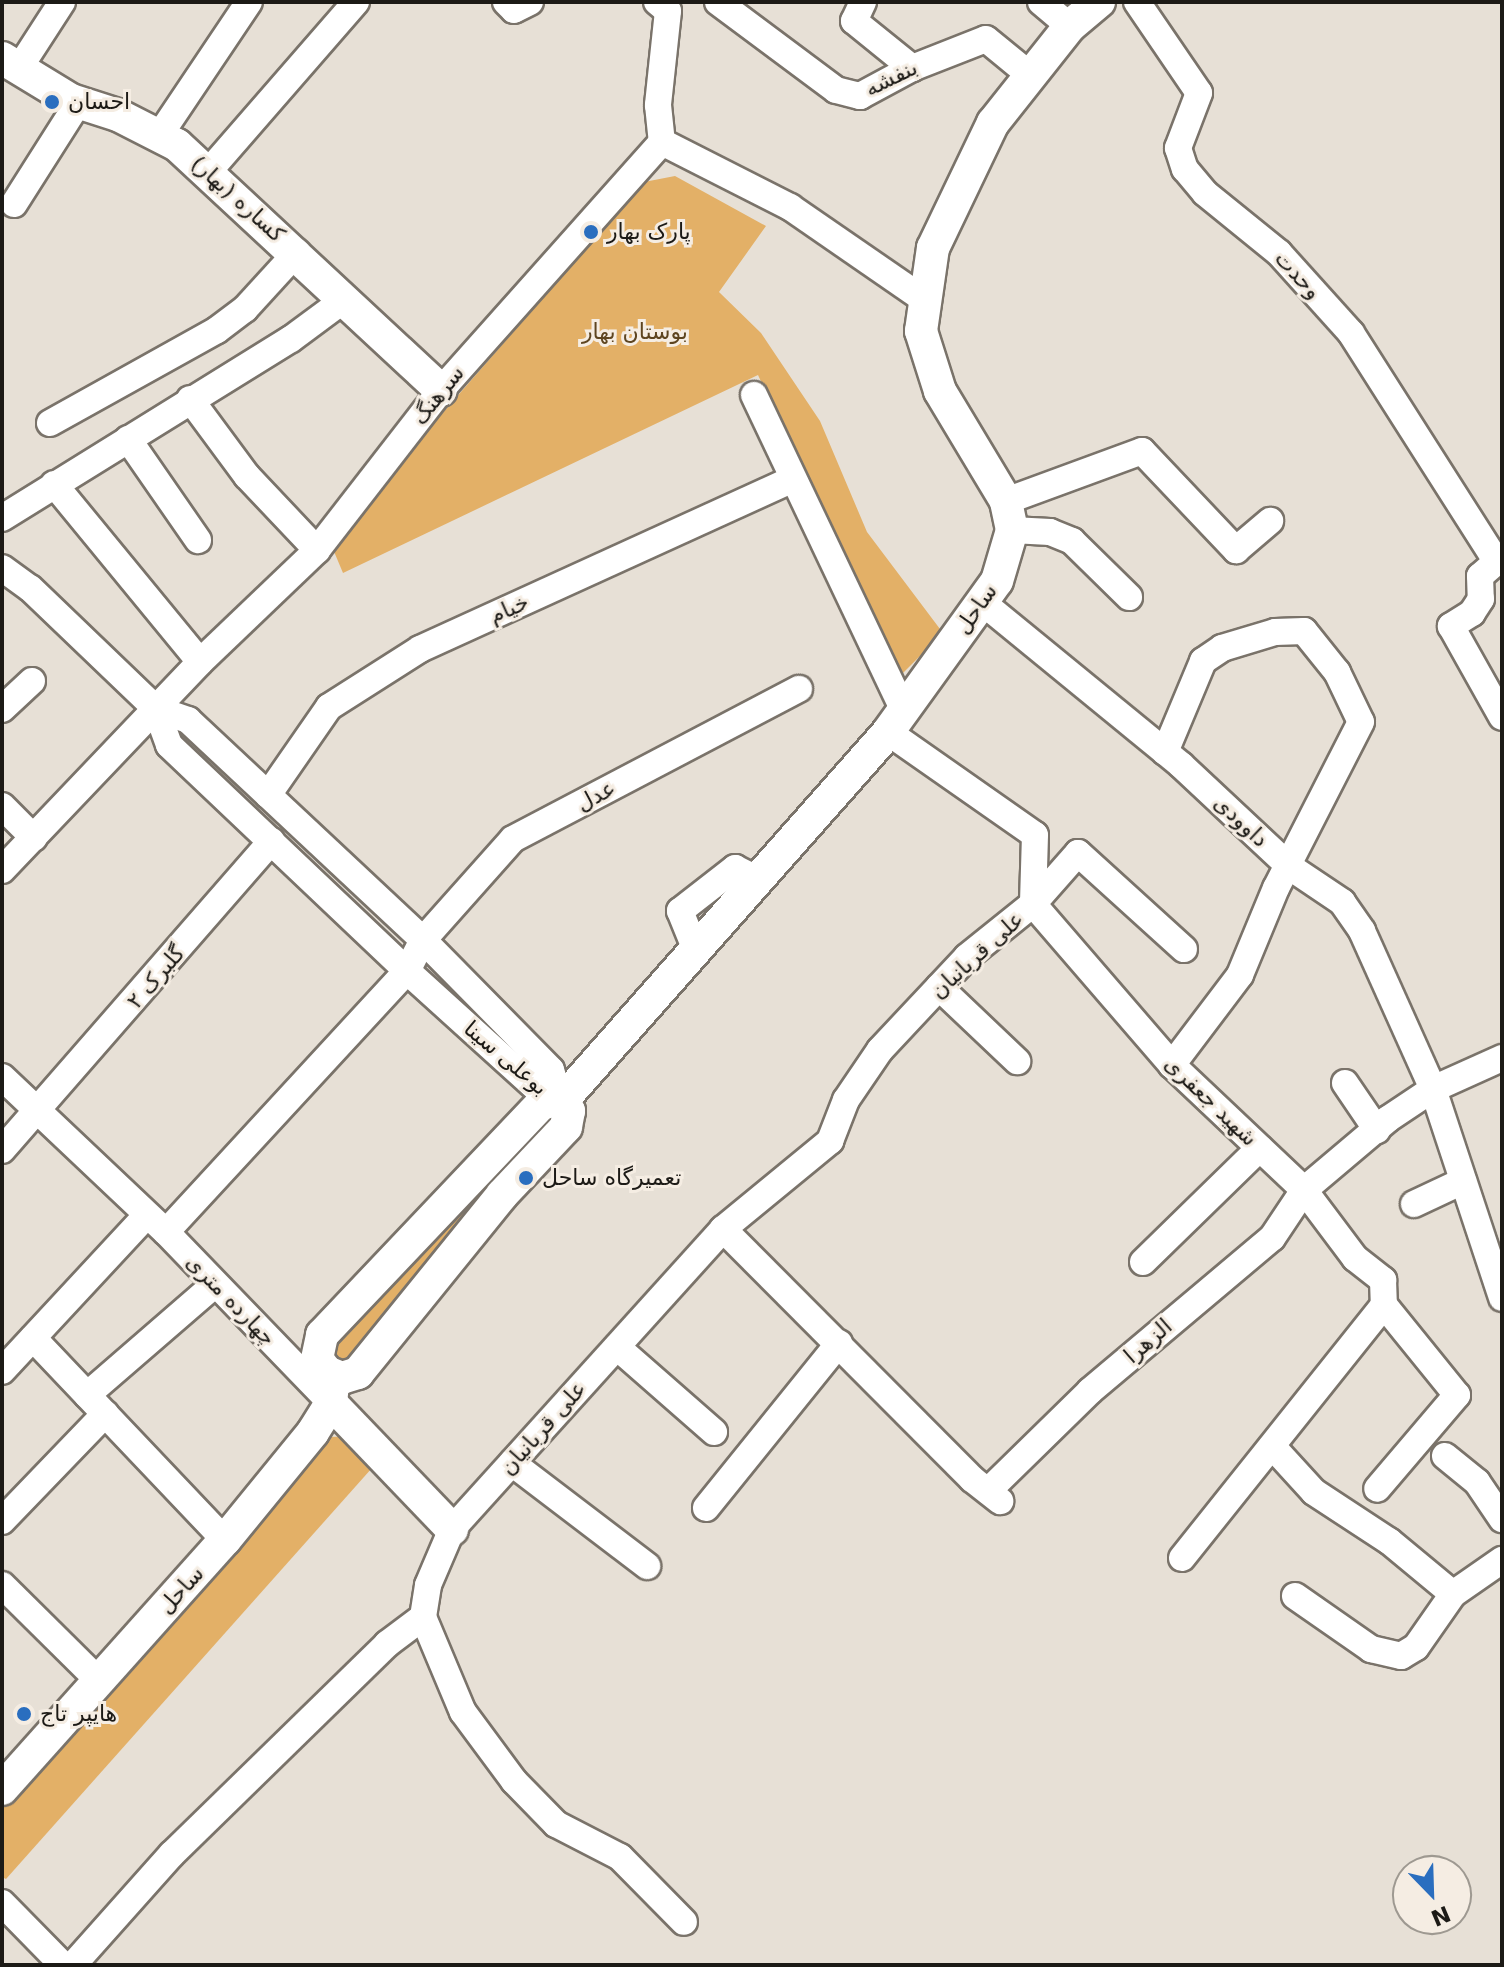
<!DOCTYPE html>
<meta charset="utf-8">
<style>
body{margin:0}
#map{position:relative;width:1504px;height:1967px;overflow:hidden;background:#e7e0d6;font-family:"DejaVu Sans",Cairo,sans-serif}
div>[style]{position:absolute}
.green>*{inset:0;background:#e3b067}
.roads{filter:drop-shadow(2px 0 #7a736a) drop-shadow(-2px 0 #7a736a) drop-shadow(0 2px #7a736a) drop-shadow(0 -2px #7a736a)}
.minor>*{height:26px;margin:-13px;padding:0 13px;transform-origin:13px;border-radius:13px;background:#fff}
.tertiary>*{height:32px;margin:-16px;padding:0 16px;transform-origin:16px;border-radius:16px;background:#fff}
.dots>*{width:22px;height:22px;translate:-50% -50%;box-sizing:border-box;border:4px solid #f5ede3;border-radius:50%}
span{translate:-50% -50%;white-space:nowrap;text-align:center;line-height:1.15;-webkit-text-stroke:6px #f5ede3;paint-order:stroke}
.street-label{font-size:22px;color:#1c1a16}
.poi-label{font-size:22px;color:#1c1a16}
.left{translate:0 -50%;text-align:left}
.park-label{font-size:22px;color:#5e4520}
.frame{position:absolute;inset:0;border:4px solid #1c1a16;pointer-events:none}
.north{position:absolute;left:1392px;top:1855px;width:80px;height:80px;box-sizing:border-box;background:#f5ede3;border:2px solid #9e9991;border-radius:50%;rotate:157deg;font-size:22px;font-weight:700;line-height:32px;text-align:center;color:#1c1a16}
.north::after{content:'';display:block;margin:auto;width:28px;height:36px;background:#2a6ebf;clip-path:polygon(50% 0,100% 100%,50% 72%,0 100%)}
</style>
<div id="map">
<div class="green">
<i style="clip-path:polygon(675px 176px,766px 226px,719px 292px,761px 333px,820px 421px,867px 532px,943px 633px,898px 678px,758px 375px,343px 573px,330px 542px,644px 182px)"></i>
<i style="clip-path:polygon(540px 1124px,540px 1133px,353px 1364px,342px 1365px,332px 1355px,328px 1340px)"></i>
<i style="clip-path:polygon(357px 1436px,380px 1459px,6px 1879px,2px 1877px,2px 1809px,329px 1437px)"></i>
</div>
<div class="roads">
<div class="minor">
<i style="left:506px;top:2px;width:11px;rotate:45deg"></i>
<i style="left:514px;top:10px;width:18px;rotate:-27deg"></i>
<i style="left:657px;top:2px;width:14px;rotate:39deg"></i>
<i style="left:668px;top:11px;width:95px;rotate:96.1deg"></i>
<i style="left:658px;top:105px;width:37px;rotate:84deg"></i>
<i style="left:718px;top:2px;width:147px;rotate:36.7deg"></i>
<i style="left:836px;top:90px;width:25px;rotate:14deg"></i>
<i style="left:860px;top:96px;width:59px;rotate:-28.3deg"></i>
<i style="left:912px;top:68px;width:79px;rotate:-21.4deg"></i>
<i style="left:986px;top:39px;width:57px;rotate:39.3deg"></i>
<i style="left:863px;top:2px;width:21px;rotate:115deg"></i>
<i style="left:854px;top:21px;width:75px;rotate:39deg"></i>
<i style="left:1041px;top:2px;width:38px;rotate:40deg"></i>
<i style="left:1137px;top:2px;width:110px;rotate:55.7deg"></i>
<i style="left:1199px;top:93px;width:59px;rotate:110.9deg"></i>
<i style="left:1178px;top:148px;width:22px;rotate:72deg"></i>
<i style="left:1185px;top:169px;width:31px;rotate:50deg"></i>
<i style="left:1205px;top:193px;width:95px;rotate:39deg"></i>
<i style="left:1279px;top:253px;width:108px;rotate:48deg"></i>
<i style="left:1351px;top:333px;width:268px;rotate:57.5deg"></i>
<i style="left:18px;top:70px;width:81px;rotate:-57.1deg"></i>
<i style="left:159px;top:136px;width:161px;rotate:-56.1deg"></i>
<i style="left:209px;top:171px;width:224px;rotate:-49deg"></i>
<i style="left:14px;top:204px;width:120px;rotate:-57.6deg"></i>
<i style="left:754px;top:395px;width:350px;rotate:64.6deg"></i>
<i style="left:190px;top:399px;width:96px;rotate:53.5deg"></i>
<i style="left:247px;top:476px;width:102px;rotate:46.6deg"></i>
<i style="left:50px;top:423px;width:191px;rotate:-29.1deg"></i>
<i style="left:217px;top:330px;width:35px;rotate:-37deg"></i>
<i style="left:245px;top:309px;width:77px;rotate:-47.6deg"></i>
<i style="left:128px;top:439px;width:123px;rotate:55.3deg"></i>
<i style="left:54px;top:484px;width:230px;rotate:50.6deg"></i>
<i style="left:1006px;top:501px;width:145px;rotate:-20.2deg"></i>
<i style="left:1142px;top:451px;width:137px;rotate:46.5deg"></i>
<i style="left:1236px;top:550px;width:45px;rotate:-40.5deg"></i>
<i style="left:2px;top:518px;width:340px;rotate:-31.8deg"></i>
<i style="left:291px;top:339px;width:67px;rotate:-36.5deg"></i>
<i style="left:1012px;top:530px;width:38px;rotate:3deg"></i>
<i style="left:1050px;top:532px;width:24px;rotate:22deg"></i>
<i style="left:1072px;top:541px;width:80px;rotate:44.5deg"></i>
<i style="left:1502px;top:557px;width:29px;rotate:139deg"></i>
<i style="left:1480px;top:576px;width:23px;rotate:88deg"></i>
<i style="left:1481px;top:599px;width:17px;rotate:123deg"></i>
<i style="left:1472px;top:613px;width:25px;rotate:148deg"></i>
<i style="left:1451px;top:626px;width:104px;rotate:60.7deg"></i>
<i style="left:2px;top:568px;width:34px;rotate:36deg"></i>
<i style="left:30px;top:588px;width:175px;rotate:43.8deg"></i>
<i style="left:156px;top:709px;width:34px;rotate:19deg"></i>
<i style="left:188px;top:720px;width:322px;rotate:43.1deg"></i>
<i style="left:423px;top:940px;width:182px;rotate:45.4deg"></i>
<i style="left:551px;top:1070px;width:34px;rotate:73deg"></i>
<i style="left:982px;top:602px;width:257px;rotate:39.3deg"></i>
<i style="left:1181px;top:765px;width:149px;rotate:43.1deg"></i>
<i style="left:1290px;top:867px;width:63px;rotate:33.9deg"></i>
<i style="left:1342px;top:902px;width:35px;rotate:55deg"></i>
<i style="left:1362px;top:931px;width:173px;rotate:65.8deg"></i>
<i style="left:1433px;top:1089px;width:220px;rotate:71.7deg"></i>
<i style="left:2px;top:709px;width:41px;rotate:-43deg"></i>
<i style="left:156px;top:709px;width:38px;rotate:70deg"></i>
<i style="left:169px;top:745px;width:328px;rotate:43.5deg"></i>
<i style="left:407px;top:971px;width:176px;rotate:42.2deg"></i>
<i style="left:537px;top:1089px;width:27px;rotate:28deg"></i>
<i style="left:888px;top:732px;width:179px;rotate:35deg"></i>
<i style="left:1035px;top:835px;width:69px;rotate:91.7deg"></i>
<i style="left:1033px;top:904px;width:213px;rotate:49.2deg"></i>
<i style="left:1172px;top:1065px;width:182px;rotate:43.4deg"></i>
<i style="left:1304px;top:1190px;width:85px;rotate:53.1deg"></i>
<i style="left:1355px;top:1258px;width:36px;rotate:38deg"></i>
<i style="left:1383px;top:1280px;width:25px;rotate:88deg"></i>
<i style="left:1384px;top:1305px;width:116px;rotate:51deg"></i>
<i style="left:1457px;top:1395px;width:123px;rotate:130.4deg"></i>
<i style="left:1165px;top:752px;width:99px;rotate:-67.3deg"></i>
<i style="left:1203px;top:661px;width:23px;rotate:-34deg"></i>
<i style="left:1222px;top:648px;width:55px;rotate:-16.8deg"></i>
<i style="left:1275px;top:632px;width:29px;rotate:-2deg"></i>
<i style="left:1304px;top:631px;width:53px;rotate:51.2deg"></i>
<i style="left:1337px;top:672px;width:55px;rotate:64.4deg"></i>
<i style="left:1361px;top:722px;width:186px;rotate:117.1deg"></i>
<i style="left:1276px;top:888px;width:94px;rotate:112.5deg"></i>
<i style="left:1240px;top:975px;width:113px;rotate:127.1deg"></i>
<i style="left:268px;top:795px;width:107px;rotate:-55.3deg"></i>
<i style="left:329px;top:707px;width:108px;rotate:-32.5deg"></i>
<i style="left:420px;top:649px;width:410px;rotate:-24.5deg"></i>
<i style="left:2px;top:806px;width:45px;rotate:45deg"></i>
<i style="left:2px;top:870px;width:287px;rotate:-46.4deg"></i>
<i style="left:200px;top:662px;width:162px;rotate:-43.7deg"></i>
<i style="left:317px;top:550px;width:202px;rotate:-52.2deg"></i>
<i style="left:441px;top:390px;width:332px;rotate:-48.3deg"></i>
<i style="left:662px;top:142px;width:144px;rotate:26.9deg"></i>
<i style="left:790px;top:207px;width:164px;rotate:34.6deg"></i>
<i style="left:695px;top:948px;width:40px;rotate:-112deg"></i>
<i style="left:680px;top:911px;width:70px;rotate:-38deg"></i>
<i style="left:735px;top:868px;width:25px;rotate:27deg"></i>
<i style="left:939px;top:987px;width:108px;rotate:43.5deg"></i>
<i style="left:2px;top:1077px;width:226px;rotate:43.4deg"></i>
<i style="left:166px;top:1232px;width:238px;rotate:46deg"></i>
<i style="left:1345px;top:1083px;width:57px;rotate:55.8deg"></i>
<i style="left:2px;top:1150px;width:410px;rotate:-48.9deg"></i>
<i style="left:1414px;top:1204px;width:54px;rotate:-25.1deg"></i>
<i style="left:723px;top:1229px;width:353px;rotate:45.1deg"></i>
<i style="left:972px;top:1479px;width:36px;rotate:38deg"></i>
<i style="left:166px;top:1232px;width:355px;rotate:-47.3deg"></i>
<i style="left:407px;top:971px;width:35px;rotate:-63deg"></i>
<i style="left:423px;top:940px;width:135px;rotate:-48.3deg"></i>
<i style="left:513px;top:839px;width:323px;rotate:-27.7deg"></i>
<i style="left:1143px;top:1262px;width:163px;rotate:-44.3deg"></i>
<i style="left:33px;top:1338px;width:279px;rotate:46.5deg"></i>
<i style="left:617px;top:1347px;width:129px;rotate:41.2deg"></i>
<i style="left:2px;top:1371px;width:213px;rotate:-47.1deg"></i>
<i style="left:87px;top:1395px;width:169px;rotate:-40.9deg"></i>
<i style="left:1272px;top:1446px;width:62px;rotate:47.6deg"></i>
<i style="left:1314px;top:1492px;width:90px;rotate:33.2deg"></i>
<i style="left:1389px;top:1541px;width:83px;rotate:39.6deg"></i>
<i style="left:1445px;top:1456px;width:41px;rotate:39.1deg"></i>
<i style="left:1477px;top:1482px;width:45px;rotate:56deg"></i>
<i style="left:512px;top:1463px;width:170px;rotate:37.3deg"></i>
<i style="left:988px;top:1491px;width:143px;rotate:-44.4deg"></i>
<i style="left:1090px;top:1391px;width:238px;rotate:-40.1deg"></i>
<i style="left:1272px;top:1238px;width:58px;rotate:-56.3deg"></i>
<i style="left:1304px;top:1190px;width:110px;rotate:-40.2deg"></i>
<i style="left:1388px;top:1119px;width:54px;rotate:-33.7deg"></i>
<i style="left:1433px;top:1089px;width:76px;rotate:-24.2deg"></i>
<i style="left:706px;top:1508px;width:212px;rotate:-51.1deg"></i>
<i style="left:2px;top:1521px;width:149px;rotate:-46.1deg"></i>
<i style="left:1182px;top:1558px;width:324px;rotate:-51.4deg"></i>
<i style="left:2px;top:1585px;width:136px;rotate:44.7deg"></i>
<i style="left:1295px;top:1596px;width:93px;rotate:34.9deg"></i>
<i style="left:1371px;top:1649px;width:31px;rotate:13deg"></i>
<i style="left:1401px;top:1656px;width:17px;rotate:-31deg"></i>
<i style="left:1416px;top:1647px;width:65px;rotate:-55.1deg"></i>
<i style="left:1453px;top:1594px;width:60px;rotate:-34.8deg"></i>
<i style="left:423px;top:1617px;width:103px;rotate:67.2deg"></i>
<i style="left:463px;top:1712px;width:86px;rotate:53.5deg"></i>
<i style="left:514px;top:1781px;width:60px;rotate:45.7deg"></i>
<i style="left:556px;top:1824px;width:72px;rotate:27.3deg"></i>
<i style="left:620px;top:1857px;width:91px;rotate:45.4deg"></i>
<i style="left:2px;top:1903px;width:87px;rotate:45.5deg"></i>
<i style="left:73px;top:1965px;width:149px;rotate:-48.3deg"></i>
<i style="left:172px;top:1854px;width:301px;rotate:-44.3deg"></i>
<i style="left:387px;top:1644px;width:45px;rotate:-36.9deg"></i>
<i style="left:423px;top:1617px;width:32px;rotate:-81deg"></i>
<i style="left:428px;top:1585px;width:61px;rotate:-66.8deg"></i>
<i style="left:452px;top:1529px;width:404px;rotate:-47.9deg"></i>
<i style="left:723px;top:1229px;width:139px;rotate:-39.4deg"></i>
<i style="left:830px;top:1141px;width:44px;rotate:-68.7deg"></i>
<i style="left:846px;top:1100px;width:60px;rotate:-55.8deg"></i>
<i style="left:880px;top:1050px;width:127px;rotate:-46.9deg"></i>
<i style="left:967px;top:957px;width:85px;rotate:-38.8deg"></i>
<i style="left:1033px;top:904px;width:68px;rotate:-48.6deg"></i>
<i style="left:1078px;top:853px;width:143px;rotate:42.2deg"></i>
</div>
<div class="tertiary">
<i style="left:2px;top:58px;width:81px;rotate:31.3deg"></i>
<i style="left:71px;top:100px;width:49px;rotate:17.7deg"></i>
<i style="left:118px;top:115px;width:66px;rotate:27deg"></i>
<i style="left:177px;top:145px;width:360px;rotate:42.9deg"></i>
<i style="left:556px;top:1100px;width:17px;rotate:40deg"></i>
<i style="left:569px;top:1111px;width:16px;rotate:101deg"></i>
<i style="left:566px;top:1127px;width:93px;rotate:133.3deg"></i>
<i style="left:502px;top:1195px;width:229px;rotate:129deg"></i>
<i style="left:358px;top:1373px;width:17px;rotate:163deg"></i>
<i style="left:342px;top:1378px;width:16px;rotate:-158deg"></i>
<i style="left:327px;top:1372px;width:16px;rotate:-128deg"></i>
<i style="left:317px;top:1359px;width:25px;rotate:-78deg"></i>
<i style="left:322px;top:1335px;width:318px;rotate:-46.5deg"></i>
<i style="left:541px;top:1104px;width:16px;rotate:-15deg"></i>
<i style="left:561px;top:1102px;width:494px;rotate:-48.5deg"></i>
<i style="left:888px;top:732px;width:186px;rotate:-54.2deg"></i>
<i style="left:997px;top:581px;width:53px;rotate:-73.6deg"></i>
<i style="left:1012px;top:530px;width:30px;rotate:-102deg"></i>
<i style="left:1006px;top:501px;width:128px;rotate:-121deg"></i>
<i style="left:940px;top:391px;width:63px;rotate:-107.6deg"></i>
<i style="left:921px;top:331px;width:84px;rotate:-81.8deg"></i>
<i style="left:933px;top:248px;width:139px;rotate:-64.4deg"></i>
<i style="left:993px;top:123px;width:124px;rotate:-51.6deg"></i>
<i style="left:1070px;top:26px;width:38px;rotate:-40deg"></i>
<i style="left:331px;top:1403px;width:175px;rotate:46.2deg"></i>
<i style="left:2px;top:1789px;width:334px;rotate:-48.2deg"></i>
<i style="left:225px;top:1540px;width:139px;rotate:-50.8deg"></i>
<i style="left:313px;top:1432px;width:34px;rotate:-58deg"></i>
<i style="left:331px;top:1403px;width:27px;rotate:-84deg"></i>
</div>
</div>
<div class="dots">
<i style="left:52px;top:102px;background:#2a6ebf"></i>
<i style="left:591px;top:232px;background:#2a6ebf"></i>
<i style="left:526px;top:1178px;background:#2a6ebf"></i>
<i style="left:24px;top:1714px;background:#2a6ebf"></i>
</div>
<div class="street-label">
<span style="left:891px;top:78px;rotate:-26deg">بنفشه</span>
<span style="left:238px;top:199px;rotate:42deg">کساره (بهار)</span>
<span style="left:1298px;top:275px;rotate:47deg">وحدت</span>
<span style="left:438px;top:395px;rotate:-51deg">سرهنگ</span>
<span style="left:509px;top:609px;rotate:-24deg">خیام</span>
<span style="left:976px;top:609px;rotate:-55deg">ساحل</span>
<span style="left:596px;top:796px;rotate:-28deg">عدل</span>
<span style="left:1241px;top:821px;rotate:43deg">داوودی</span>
<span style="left:977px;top:955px;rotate:-42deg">علی قربانیان</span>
<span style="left:156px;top:977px;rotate:-49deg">گلبرک ۲</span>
<span style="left:506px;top:1058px;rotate:40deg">بوعلی سینا</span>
<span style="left:1211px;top:1101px;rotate:44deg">شهید جعفری</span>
<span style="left:231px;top:1300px;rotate:46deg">چهارده متری</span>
<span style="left:1148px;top:1341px;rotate:-41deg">الزهرا</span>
<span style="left:543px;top:1428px;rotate:-48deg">علی قربانیان</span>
<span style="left:181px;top:1590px;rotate:-48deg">ساحل</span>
</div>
<div class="poi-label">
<span class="left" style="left:68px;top:102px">احسان</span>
<span class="left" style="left:607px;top:232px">پارک بهار</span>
<span class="left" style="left:542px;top:1178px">تعمیرگاه ساحل</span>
<span class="left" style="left:40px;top:1714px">هایپر تاج</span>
</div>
<div class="park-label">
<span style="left:635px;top:332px">بوستان بهار</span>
</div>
<div class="frame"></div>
<div class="north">N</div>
</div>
